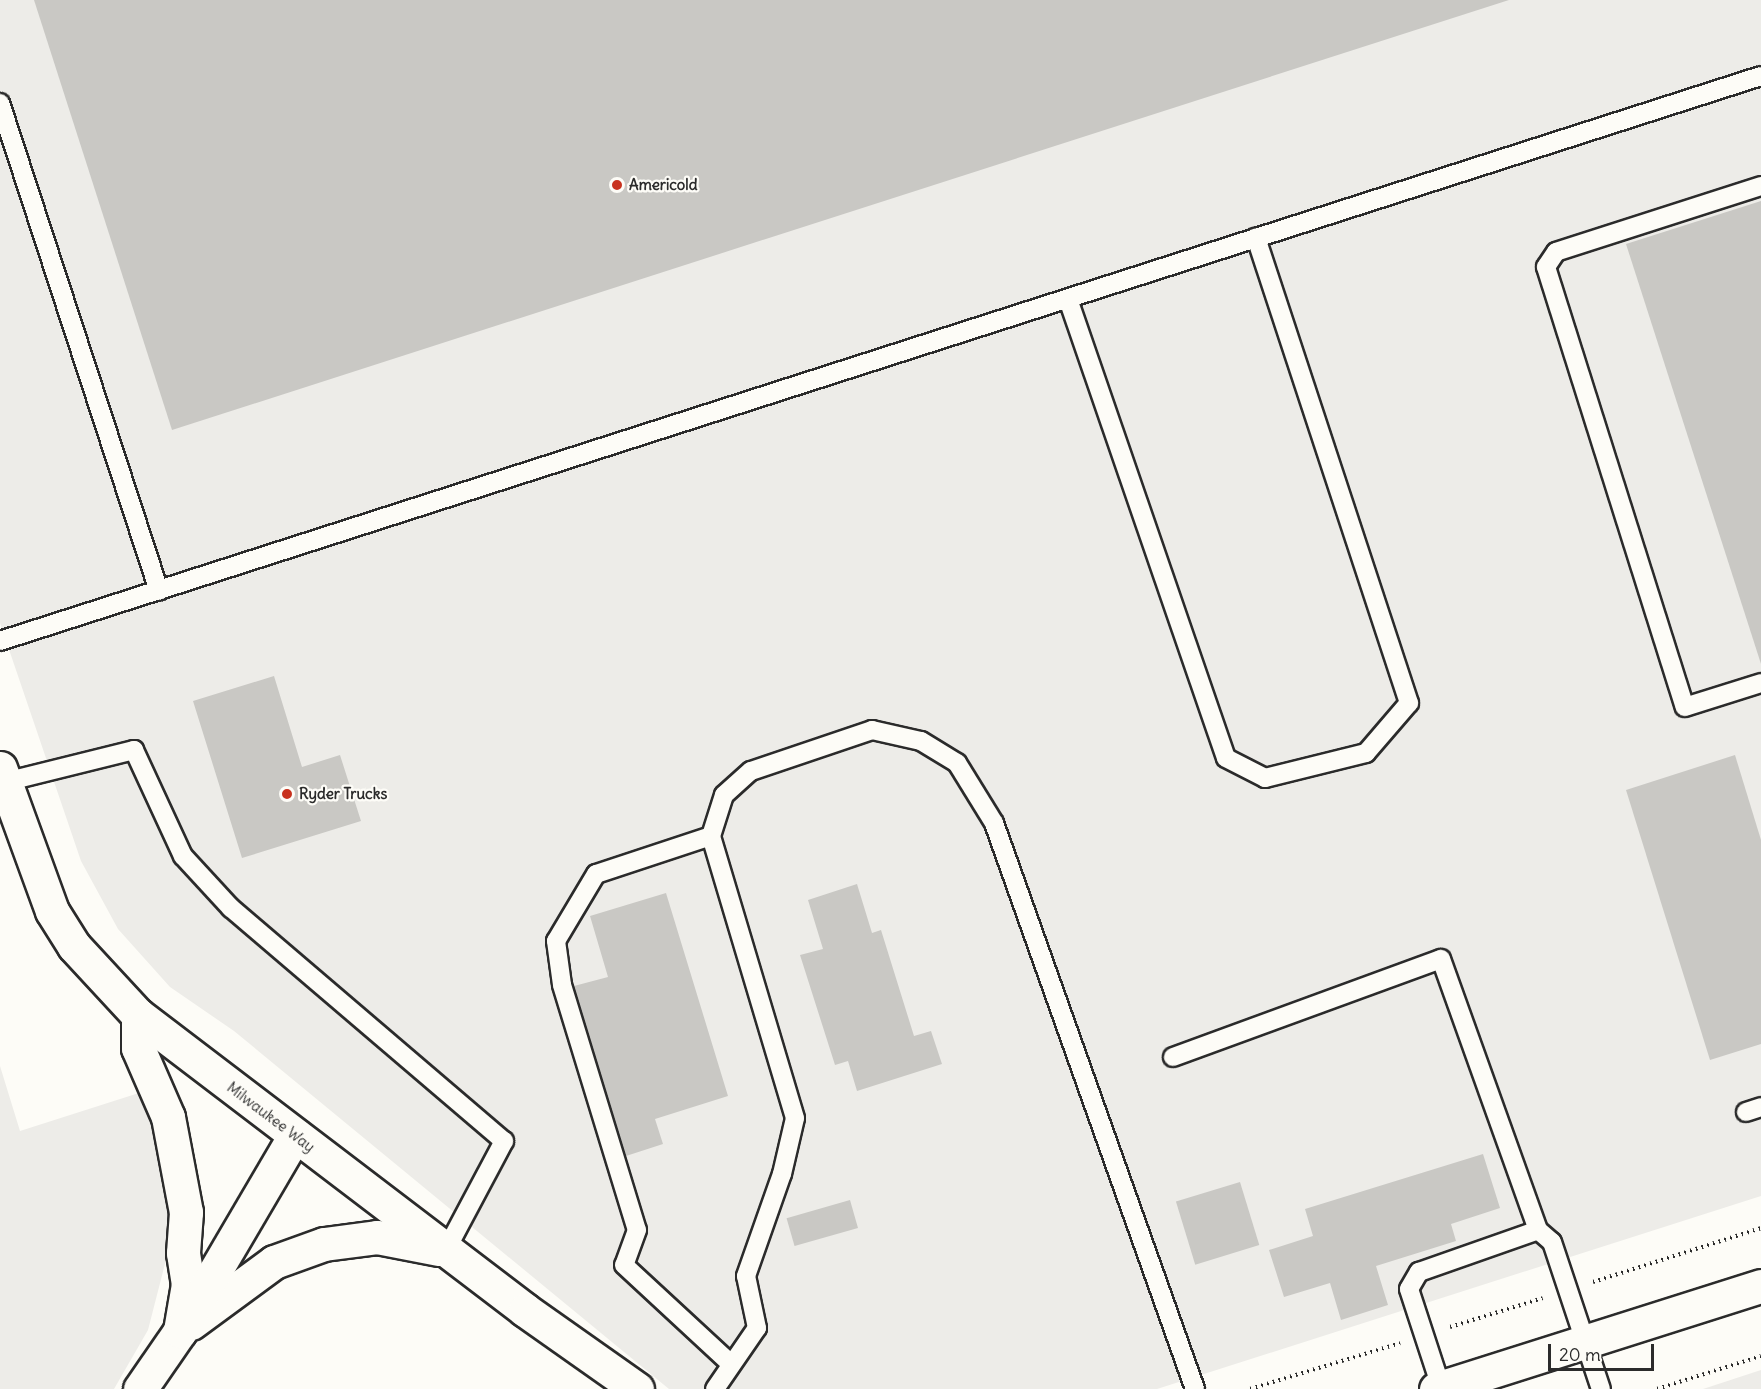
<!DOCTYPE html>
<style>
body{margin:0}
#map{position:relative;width:1761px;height:1389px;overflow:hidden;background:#fdfcf7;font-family:Delius,sans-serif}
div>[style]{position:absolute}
.built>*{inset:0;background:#edece8}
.building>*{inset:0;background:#c9c8c4;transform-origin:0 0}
.path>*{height:4px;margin-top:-2px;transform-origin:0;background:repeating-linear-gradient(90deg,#2b2b2b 0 1.5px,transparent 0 6px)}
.roads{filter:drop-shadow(2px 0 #2b2b2b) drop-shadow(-2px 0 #2b2b2b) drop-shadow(0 2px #2b2b2b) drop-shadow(0 -2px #2b2b2b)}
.service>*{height:18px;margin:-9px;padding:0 9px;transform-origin:9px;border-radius:9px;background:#fdfcf7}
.tertiary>*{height:33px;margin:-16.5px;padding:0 16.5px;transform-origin:16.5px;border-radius:16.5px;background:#fdfcf7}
.secondary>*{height:33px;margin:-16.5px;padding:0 16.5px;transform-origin:16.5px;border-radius:16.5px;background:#fdfcf7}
.dots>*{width:16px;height:16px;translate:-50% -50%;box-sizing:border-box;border:3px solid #fdfcf7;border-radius:50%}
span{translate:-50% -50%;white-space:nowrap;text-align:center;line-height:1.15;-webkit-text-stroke:4.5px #fdfcf7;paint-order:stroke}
.poi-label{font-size:15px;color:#2b2b2b;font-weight:700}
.left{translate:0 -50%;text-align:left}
.street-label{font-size:15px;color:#2b2b2b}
.scale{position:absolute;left:1548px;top:1344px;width:106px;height:27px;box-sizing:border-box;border:3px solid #2b2b2b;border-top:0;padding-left:8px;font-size:18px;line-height:21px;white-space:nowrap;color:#2b2b2b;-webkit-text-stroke:4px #fdfcf7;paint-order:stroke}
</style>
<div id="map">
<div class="built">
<i style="clip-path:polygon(0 0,1761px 0,1761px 1196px,1157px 1389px,669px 1389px,234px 1031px,170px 987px,118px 929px,81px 861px,0 623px)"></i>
<i style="clip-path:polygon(0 1066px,20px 1131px,142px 1092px,155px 1127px,168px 1189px,168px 1252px,148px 1330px,114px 1389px,0 1389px)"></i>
<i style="clip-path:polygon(1761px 1370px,1761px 1389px,1703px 1389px)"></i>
</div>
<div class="building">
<i style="clip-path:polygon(34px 0,1509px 0,172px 430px)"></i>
<i style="clip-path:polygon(1761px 201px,1761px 664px,1626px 244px)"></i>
<i style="clip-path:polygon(274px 676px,302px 767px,340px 755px,361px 821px,242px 858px,193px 701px)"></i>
<i style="clip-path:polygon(1735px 755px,1761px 840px,1761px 1044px,1710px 1060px,1626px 790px)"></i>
<i style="clip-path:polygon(857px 884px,872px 933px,881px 930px,914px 1036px,931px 1031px,942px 1064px,857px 1091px,848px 1061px,835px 1065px,800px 955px,823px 949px,808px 900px)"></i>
<i style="clip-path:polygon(666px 893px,728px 1096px,655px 1119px,663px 1144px,626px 1156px,574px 986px,608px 977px,590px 916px)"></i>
<i style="clip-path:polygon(1483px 1154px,1500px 1208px,1451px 1224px,1456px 1241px,1376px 1266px,1388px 1305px,1341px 1320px,1330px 1283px,1284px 1297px,1269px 1250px,1313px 1236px,1305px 1209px)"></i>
<i style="left:1240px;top:1182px;width:66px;height:67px;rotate:73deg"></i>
<i style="left:850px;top:1200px;width:29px;height:66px;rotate:74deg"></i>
</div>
<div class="path">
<i style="left:1593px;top:1282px;width:176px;rotate:-17.8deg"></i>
<i style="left:1450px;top:1327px;width:97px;rotate:-17.3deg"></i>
<i style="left:1250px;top:1389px;width:157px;rotate:-17deg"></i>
<i style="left:1657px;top:1389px;width:109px;rotate:-17.6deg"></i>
</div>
<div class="roads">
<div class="service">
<i style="left:0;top:103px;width:513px;rotate:71.95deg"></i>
<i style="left:1761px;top:186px;width:215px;rotate:162.2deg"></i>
<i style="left:1556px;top:252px;width:18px;rotate:124deg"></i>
<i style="left:1546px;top:267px;width:461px;rotate:72.5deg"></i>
<i style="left:1685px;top:707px;width:80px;rotate:-17.5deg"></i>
<i style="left:1068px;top:299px;width:485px;rotate:71deg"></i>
<i style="left:1226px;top:758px;width:44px;rotate:27.1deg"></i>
<i style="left:1265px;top:778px;width:104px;rotate:-13.9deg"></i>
<i style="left:1366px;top:753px;width:66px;rotate:-49.3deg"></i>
<i style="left:1409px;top:703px;width:490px;rotate:-108.2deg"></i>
<i style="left:0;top:641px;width:1849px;rotate:-17.79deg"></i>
<i style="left:5px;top:782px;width:133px;rotate:-13.9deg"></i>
<i style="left:134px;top:750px;width:117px;rotate:65.2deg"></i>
<i style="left:183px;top:856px;width:71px;rotate:47.3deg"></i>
<i style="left:231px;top:908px;width:359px;rotate:40.5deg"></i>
<i style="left:504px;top:1141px;width:123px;rotate:118deg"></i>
<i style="left:711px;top:836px;width:121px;rotate:161.7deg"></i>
<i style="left:596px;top:874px;width:78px;rotate:120.8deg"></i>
<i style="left:556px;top:941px;width:44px;rotate:82.2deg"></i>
<i style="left:562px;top:985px;width:256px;rotate:73deg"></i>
<i style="left:637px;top:1230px;width:37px;rotate:110deg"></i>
<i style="left:624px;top:1265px;width:146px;rotate:42.8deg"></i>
<i style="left:1173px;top:1057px;width:285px;rotate:-20.1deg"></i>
<i style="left:1441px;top:959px;width:288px;rotate:70.3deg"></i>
<i style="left:1746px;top:1112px;width:16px;rotate:-18deg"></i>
<i style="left:1441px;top:1387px;width:103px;rotate:-108.1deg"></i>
<i style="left:1409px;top:1289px;width:20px;rotate:-60deg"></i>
<i style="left:1419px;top:1272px;width:126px;rotate:-19.4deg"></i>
<i style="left:1538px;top:1230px;width:18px;rotate:41deg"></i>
<i style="left:1552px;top:1242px;width:155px;rotate:71.6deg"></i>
<i style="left:715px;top:1389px;width:74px;rotate:-55.5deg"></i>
<i style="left:757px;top:1328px;width:53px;rotate:-101.9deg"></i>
<i style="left:746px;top:1276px;width:108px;rotate:-70.6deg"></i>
<i style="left:782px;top:1174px;width:57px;rotate:-76.9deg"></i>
<i style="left:795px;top:1118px;width:294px;rotate:-106.6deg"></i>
<i style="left:711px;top:836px;width:43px;rotate:-72.4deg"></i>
<i style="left:724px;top:795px;width:36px;rotate:-42deg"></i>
<i style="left:751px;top:771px;width:128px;rotate:-18.7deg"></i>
<i style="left:872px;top:730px;width:50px;rotate:12.7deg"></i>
<i style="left:921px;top:741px;width:42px;rotate:31.4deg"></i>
<i style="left:957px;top:763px;width:70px;rotate:58.3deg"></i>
<i style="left:994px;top:823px;width:601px;rotate:70.45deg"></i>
</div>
<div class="tertiary">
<i style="left:0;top:768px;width:152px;rotate:70deg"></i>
<i style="left:52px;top:911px;width:41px;rotate:57.8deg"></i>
<i style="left:74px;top:946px;width:94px;rotate:47.2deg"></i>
<i style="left:138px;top:1015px;width:487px;rotate:37.3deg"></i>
<i style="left:525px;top:1310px;width:137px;rotate:35.2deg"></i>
<i style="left:138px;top:1015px;width:33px;rotate:90deg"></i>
<i style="left:138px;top:1048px;width:75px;rotate:66.5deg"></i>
<i style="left:168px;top:1117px;width:97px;rotate:79.3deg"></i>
<i style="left:186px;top:1212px;width:41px;rotate:94.2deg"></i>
<i style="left:183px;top:1253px;width:31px;rotate:81deg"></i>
<i style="left:188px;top:1284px;width:48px;rotate:99.7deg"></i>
<i style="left:191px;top:1323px;width:103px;rotate:-36.3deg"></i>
<i style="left:274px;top:1262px;width:53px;rotate:-19.8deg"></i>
<i style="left:324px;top:1244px;width:53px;rotate:-7.5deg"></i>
<i style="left:377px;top:1237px;width:63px;rotate:11deg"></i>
<i style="left:140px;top:1389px;width:70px;rotate:-55.4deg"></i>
<i style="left:180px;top:1331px;width:227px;rotate:-59.6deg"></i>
</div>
<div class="secondary">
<i style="left:1436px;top:1389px;width:341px;rotate:-17.6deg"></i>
</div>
</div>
<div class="dots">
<i style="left:617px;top:185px;background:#c8321e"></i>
<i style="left:287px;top:794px;background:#c8321e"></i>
</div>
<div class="poi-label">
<span class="left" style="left:629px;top:185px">Americold</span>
<span class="left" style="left:299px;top:794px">Ryder Trucks</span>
</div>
<div class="street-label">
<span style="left:271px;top:1117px;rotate:37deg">Milwaukee Way</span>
</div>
<div class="scale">20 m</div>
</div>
